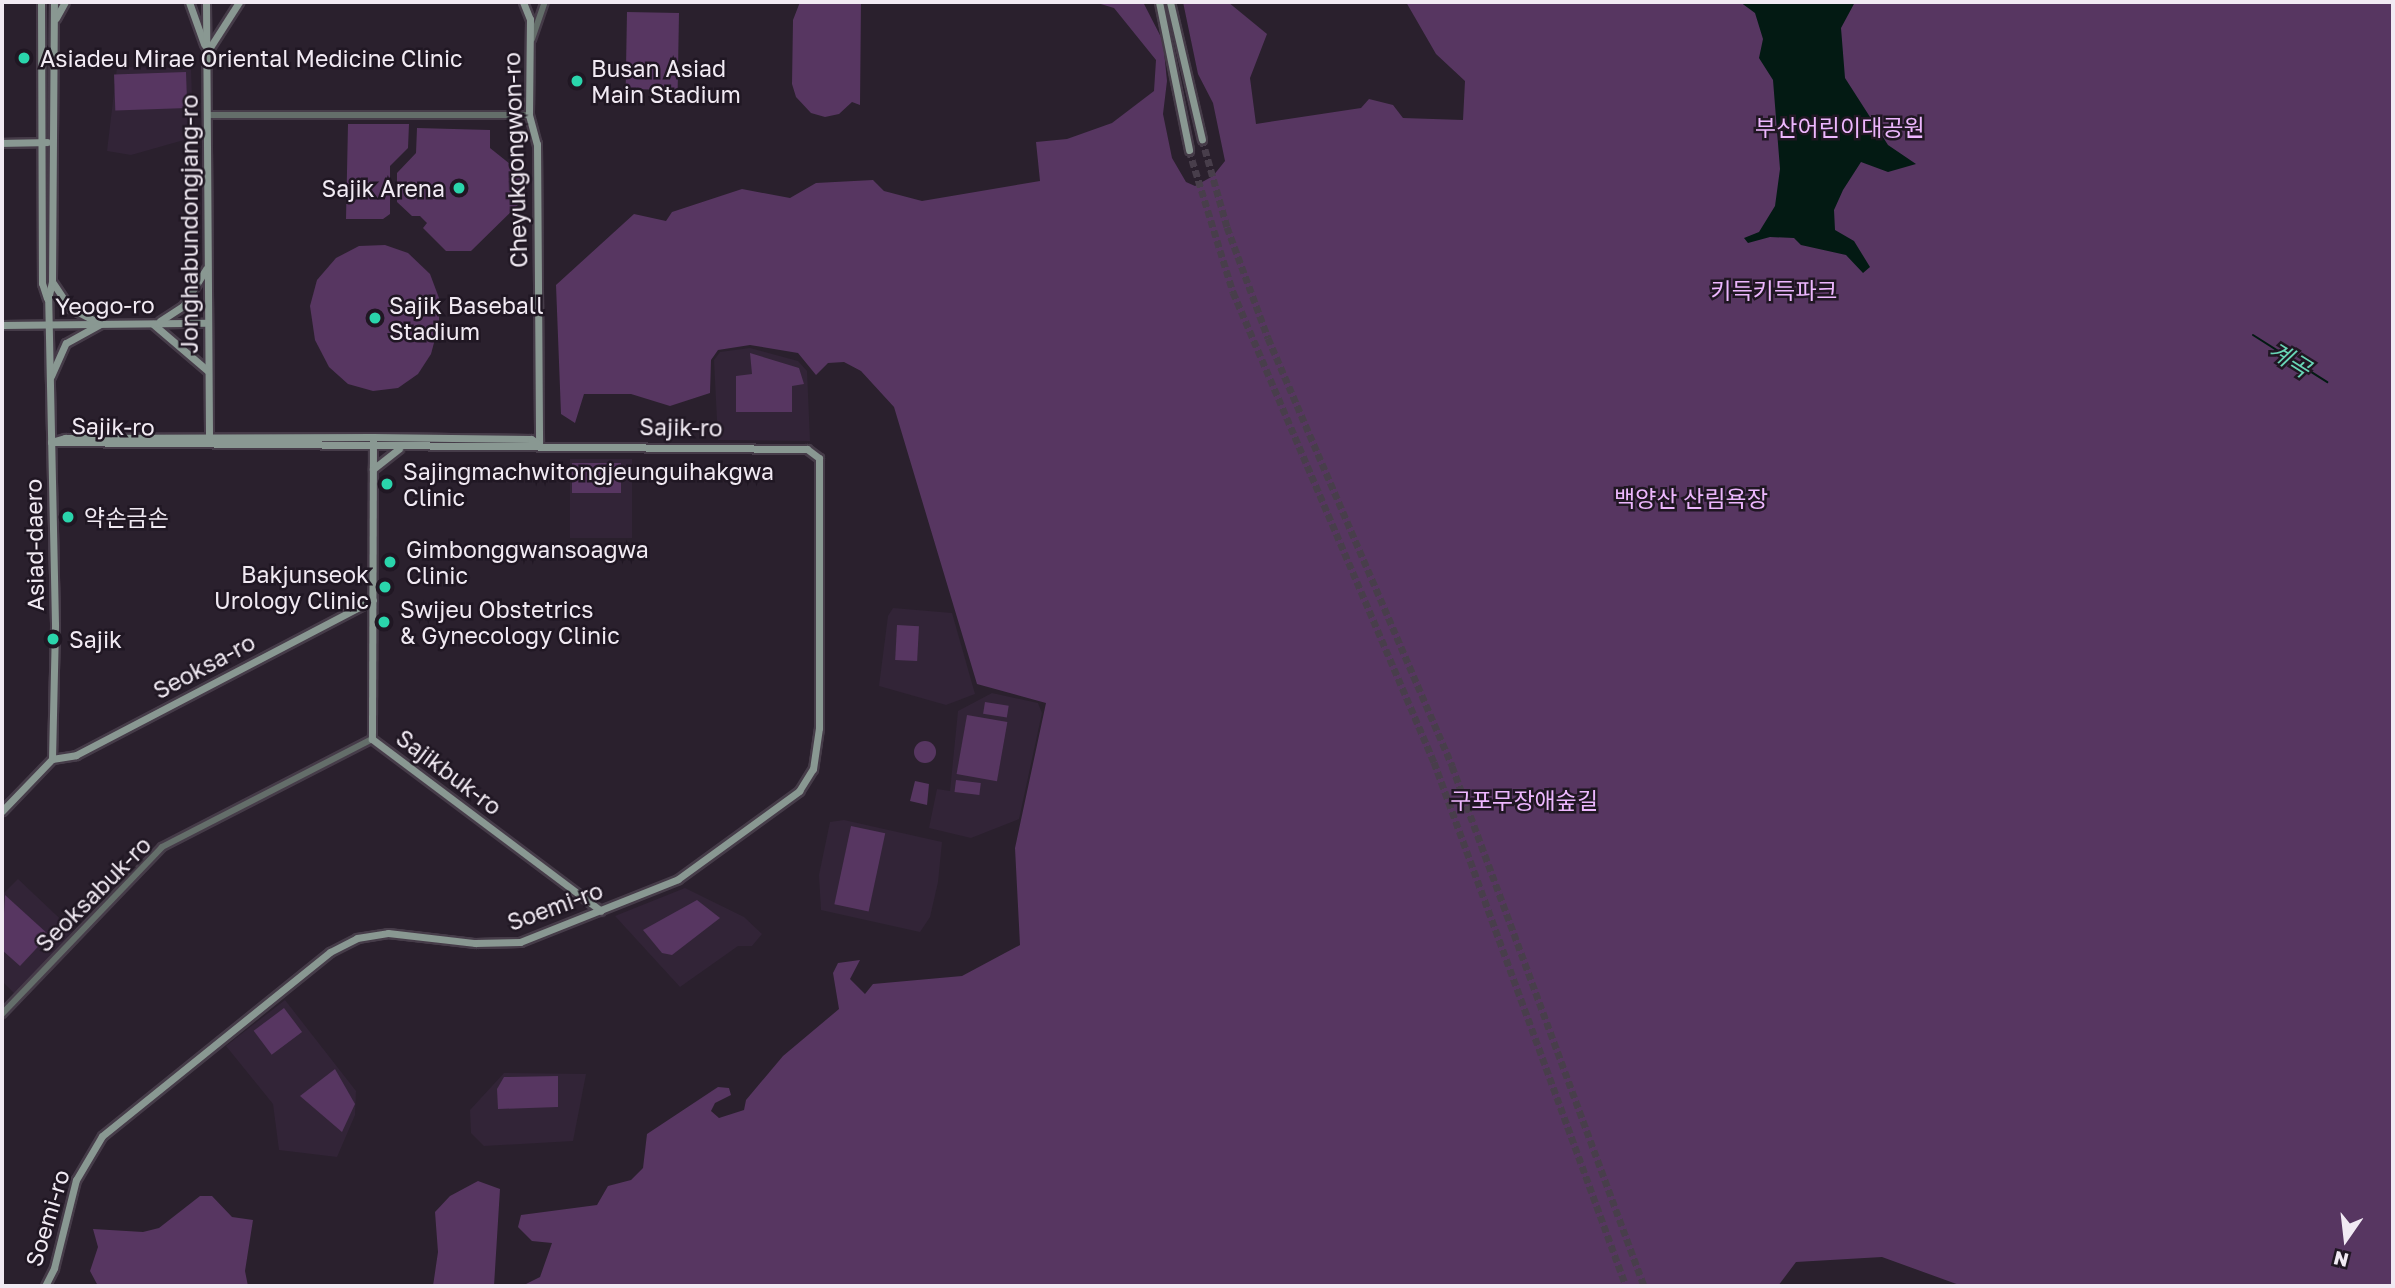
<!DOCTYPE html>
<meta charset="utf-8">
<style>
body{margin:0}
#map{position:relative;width:2395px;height:1288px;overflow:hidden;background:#2a202d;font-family:"Golos Text","Noto Sans KR",sans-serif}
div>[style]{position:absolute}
.built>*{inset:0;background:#322437;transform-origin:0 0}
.green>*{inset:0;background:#573661;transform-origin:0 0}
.round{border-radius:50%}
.water>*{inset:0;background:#031a13}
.stream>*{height:2px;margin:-1px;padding:0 1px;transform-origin:1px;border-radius:1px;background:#031a13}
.secondary-tunnel>*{height:7px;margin-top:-3.5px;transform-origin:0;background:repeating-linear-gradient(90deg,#483e4b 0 7px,transparent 0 10.5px)}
.roads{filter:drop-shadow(2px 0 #463c49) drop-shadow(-2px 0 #463c49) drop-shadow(0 2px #463c49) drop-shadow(0 -2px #463c49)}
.tertiary>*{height:6px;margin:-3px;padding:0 3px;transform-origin:3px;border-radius:3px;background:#646e6a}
.secondary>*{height:7px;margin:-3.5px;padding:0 3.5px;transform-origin:3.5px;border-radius:3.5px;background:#899892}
.dots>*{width:19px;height:19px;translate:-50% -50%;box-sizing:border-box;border:4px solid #201723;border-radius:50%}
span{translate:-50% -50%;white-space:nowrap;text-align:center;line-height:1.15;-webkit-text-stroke:5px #201723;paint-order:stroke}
.poi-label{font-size:23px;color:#f1eaf3}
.left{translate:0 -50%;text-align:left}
.right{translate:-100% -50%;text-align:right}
.park-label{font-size:23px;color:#edb7fe}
.street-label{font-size:23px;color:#f1eaf3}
.water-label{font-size:24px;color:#68d6b6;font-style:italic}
.frame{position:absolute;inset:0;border:4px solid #f1eaf3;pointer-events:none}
.north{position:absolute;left:2311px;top:1204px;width:70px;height:70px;-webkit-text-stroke:5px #201723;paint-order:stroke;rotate:194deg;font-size:19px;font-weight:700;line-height:28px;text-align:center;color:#f1eaf3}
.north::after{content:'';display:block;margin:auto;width:24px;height:32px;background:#f1eaf3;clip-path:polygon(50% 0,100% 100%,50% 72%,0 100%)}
</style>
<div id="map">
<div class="built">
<i style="clip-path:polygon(117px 67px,191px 68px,193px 126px,184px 127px,184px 140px,131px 155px,107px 151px)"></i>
<i style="clip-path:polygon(750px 348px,798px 361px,807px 371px,810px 441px,718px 440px,714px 360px,720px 352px)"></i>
<i style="left:632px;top:459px;width:79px;height:62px;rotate:90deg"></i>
<i style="clip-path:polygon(893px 608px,952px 613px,975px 694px,946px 705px,879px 686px,888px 616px)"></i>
<i style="clip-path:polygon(992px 693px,1038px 703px,1042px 713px,1019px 819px,971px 838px,929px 828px,937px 789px,950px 791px,958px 711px)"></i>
<i style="clip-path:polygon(844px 820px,942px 842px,938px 882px,930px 917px,920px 932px,821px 910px,819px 875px,830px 822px)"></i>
<i style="clip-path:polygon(18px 879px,73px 931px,16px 995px,2px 981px,2px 895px)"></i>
<i style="clip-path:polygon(685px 888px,744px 917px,762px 934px,752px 946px,738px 946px,680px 987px,615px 916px)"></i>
<i style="clip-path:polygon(285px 1000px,356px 1091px,355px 1115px,337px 1157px,279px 1150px,273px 1104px,226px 1046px)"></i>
<i style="clip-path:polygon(504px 1073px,586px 1074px,573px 1141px,484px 1146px,471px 1133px,470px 1110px)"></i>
</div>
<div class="green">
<i style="clip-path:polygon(800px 2px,861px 2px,860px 105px,852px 102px,839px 114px,825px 117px,811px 113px,796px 97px,792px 84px,793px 20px)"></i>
<i style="clip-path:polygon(1094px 2px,1143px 2px,1163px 41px,1167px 81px,1163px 114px,1172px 158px,1186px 182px,1195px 186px,1213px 176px,1225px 161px,1213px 103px,1198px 74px,1183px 2px,1228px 2px,1267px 34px,1250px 78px,1256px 124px,1361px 108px,1369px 99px,1393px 105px,1403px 118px,1463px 120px,1465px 81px,1436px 54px,1406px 2px,2393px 2px,2393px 1286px,1962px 1286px,1882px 1257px,1796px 1262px,1778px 1286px,522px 1286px,540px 1277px,552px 1243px,532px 1241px,518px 1227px,521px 1215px,597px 1205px,608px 1186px,631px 1180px,643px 1168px,647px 1134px,718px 1087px,729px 1088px,731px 1095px,715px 1103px,711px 1111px,719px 1118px,744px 1110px,746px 1100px,783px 1056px,839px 1009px,833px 973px,838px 963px,860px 960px,850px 979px,865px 994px,873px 984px,962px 976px,1020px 945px,1015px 848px,1046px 703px,977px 684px,894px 407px,861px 371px,844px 362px,828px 363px,816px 375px,798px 353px,750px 345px,718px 350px,711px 360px,710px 393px,670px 406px,631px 394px,584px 394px,575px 423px,561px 414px,556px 285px,634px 214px,666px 221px,672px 212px,742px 189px,790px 198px,816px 183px,873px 180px,884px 191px,922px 201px,1040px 181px,1036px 142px,1067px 139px,1112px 123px,1154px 91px,1156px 60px,1114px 8px)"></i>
<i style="left:627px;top:12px;width:52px;height:77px;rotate:1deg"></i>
<i style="left:186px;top:72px;width:36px;height:72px;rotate:88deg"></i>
<i style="clip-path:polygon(348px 124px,409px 124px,408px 148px,390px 166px,390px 214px,383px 219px,346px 219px)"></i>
<i style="clip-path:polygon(417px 128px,490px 130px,490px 148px,524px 175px,523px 200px,471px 251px,446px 251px,423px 228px,427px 223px,420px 216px,412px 216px,397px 202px,397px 173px,416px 153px)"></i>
<i style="clip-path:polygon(385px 245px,408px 253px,430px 274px,439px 298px,439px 324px,431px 354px,418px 374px,398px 388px,373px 391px,348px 384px,329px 367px,315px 340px,310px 306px,317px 280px,336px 258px,359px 246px)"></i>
<i style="clip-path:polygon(750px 353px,799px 368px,804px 384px,792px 386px,792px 412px,736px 412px,736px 376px,752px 374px)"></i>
<i style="left:572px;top:463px;width:49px;height:30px"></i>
<i style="left:897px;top:625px;width:22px;height:35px;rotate:3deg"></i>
<i style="left:985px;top:702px;width:24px;height:12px;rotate:9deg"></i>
<i style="left:967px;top:715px;width:41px;height:60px;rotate:10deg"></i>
<i class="round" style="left:914px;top:741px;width:22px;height:22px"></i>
<i style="left:956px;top:780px;width:25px;height:12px;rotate:7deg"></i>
<i style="clip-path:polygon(915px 781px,929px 784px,927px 805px,910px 801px)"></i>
<i style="left:851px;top:826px;width:35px;height:80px;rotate:12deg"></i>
<i style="clip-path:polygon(5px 895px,49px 935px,20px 966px,2px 950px)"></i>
<i style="clip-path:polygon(697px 900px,720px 918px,672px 955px,662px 953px,643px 930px)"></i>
<i style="left:284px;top:1008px;width:30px;height:38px;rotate:53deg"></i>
<i style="clip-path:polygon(335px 1069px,355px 1104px,342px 1132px,300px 1096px)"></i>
<i style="clip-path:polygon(558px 1076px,558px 1107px,498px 1109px,497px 1089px,504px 1077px)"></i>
<i style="clip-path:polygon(478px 1181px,500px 1189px,494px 1286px,433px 1286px,438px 1252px,435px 1212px,450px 1196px)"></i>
<i style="clip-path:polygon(200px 1196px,212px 1196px,232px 1217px,253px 1220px,245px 1271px,248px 1286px,98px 1286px,90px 1271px,98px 1247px,93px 1229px,143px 1232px,159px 1228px)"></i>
</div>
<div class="water">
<i style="clip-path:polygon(1740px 2px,1855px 2px,1841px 28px,1845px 78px,1888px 145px,1916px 164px,1888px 172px,1861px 162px,1843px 190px,1834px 210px,1835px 230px,1854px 241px,1870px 267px,1863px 273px,1846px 255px,1801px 245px,1794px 238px,1770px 237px,1748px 243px,1744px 238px,1759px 232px,1775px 206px,1780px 169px,1773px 80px,1759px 58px,1763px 39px,1755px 13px)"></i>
</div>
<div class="stream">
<i style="left:2253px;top:335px;width:88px;rotate:32.4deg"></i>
</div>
<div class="secondary-tunnel">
<i style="left:1202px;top:139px;width:91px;rotate:74.1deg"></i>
<i style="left:1227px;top:227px;width:118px;rotate:69.7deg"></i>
<i style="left:1268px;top:338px;width:466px;rotate:66.7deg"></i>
<i style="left:1452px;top:766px;width:554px;rotate:69.73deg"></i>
<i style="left:1189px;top:150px;width:149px;rotate:72.8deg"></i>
<i style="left:1233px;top:292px;width:511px;rotate:66.85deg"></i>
<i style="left:1434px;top:762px;width:558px;rotate:69.88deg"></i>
</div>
<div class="roads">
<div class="tertiary">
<i style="left:532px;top:39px;width:39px;rotate:-71deg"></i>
<i style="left:208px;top:115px;width:321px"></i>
<i style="left:2px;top:1014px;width:231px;rotate:-46.2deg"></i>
<i style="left:162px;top:847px;width:236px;rotate:-27.2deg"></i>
</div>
<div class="secondary">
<i style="left:41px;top:2px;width:281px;rotate:89.8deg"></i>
<i style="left:42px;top:283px;width:16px;rotate:72deg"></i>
<i style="left:189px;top:2px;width:45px;rotate:70.3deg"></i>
<i style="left:206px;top:2px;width:440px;rotate:89.6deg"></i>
<i style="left:523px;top:2px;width:18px;rotate:68deg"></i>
<i style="left:530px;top:19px;width:96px;rotate:90.6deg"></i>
<i style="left:529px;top:115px;width:30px;rotate:75deg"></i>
<i style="left:537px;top:144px;width:300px;rotate:89.6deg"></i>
<i style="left:1159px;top:2px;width:151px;rotate:78.5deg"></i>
<i style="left:1170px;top:2px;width:141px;rotate:76.9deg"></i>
<i style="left:56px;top:18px;width:18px;rotate:-61deg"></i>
<i style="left:209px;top:49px;width:56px;rotate:-57.4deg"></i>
<i style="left:2px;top:143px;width:45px;rotate:-1.3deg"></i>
<i style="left:53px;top:283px;width:30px;rotate:56deg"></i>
<i style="left:70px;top:308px;width:31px;rotate:27deg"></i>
<i style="left:160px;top:321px;width:27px;rotate:-33deg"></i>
<i style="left:183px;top:306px;width:44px;rotate:-58.1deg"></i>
<i style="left:153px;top:324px;width:72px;rotate:40.5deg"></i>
<i style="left:2px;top:325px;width:206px;rotate:-0.6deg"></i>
<i style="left:51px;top:376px;width:36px;rotate:-66deg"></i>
<i style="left:66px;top:343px;width:39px;rotate:-29deg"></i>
<i style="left:373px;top:437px;width:302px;rotate:90.2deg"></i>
<i style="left:372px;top:739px;width:286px;rotate:36.9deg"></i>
<i style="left:51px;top:442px;width:15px;rotate:-16deg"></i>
<i style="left:65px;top:438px;width:308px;rotate:-0.2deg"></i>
<i style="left:373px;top:437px;width:158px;rotate:0.7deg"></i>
<i style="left:531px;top:439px;width:9px;rotate:32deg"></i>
<i style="left:373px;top:469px;width:33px;rotate:-38deg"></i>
<i style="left:52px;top:759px;width:24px;rotate:-9deg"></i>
<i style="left:76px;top:755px;width:335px;rotate:-27.6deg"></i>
<i style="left:2px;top:811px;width:72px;rotate:-46.1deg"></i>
<i style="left:52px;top:759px;width:135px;rotate:-88.7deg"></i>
<i style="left:55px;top:624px;width:325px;rotate:-91.2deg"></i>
<i style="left:48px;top:299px;width:17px;rotate:-77deg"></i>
<i style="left:52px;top:282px;width:280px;rotate:-89.6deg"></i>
<i style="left:45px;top:1286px;width:20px;rotate:-63deg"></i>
<i style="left:54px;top:1268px;width:91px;rotate:-76deg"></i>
<i style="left:76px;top:1180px;width:51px;rotate:-59.4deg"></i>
<i style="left:102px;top:1136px;width:293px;rotate:-38.9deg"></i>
<i style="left:330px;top:952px;width:30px;rotate:-27deg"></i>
<i style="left:357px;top:938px;width:31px;rotate:-9deg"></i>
<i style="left:388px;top:933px;width:88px;rotate:6.6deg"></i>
<i style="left:475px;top:943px;width:45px;rotate:-1.3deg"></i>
<i style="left:520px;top:942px;width:170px;rotate:-21.7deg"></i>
<i style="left:678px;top:879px;width:150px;rotate:-36deg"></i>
<i style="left:799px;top:791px;width:26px;rotate:-58deg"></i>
<i style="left:813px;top:769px;width:41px;rotate:-81.7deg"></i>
<i style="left:819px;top:728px;width:270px;rotate:-90deg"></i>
<i style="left:819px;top:458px;width:15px;rotate:-143deg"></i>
<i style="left:807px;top:449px;width:756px;rotate:-179.47deg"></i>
</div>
</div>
<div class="dots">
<i style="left:24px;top:58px;background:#2ad5ac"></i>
<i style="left:577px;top:81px;background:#2ad5ac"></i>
<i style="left:459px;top:188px;background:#2ad5ac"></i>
<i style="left:375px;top:318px;background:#2ad5ac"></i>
<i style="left:387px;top:484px;background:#2ad5ac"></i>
<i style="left:68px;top:517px;background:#2ad5ac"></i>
<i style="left:390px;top:562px;background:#2ad5ac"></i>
<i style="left:385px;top:587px;background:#2ad5ac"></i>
<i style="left:384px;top:622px;background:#2ad5ac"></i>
<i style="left:53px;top:639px;background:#2ad5ac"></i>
</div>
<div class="poi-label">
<span class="left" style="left:40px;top:58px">Asiadeu Mirae Oriental Medicine Clinic</span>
<span class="left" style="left:591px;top:81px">Busan Asiad<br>Main Stadium</span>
<span class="right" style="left:445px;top:188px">Sajik Arena</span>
<span class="left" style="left:389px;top:318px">Sajik Baseball<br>Stadium</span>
<span class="left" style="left:403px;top:484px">Sajingmachwitongjeunguihakgwa<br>Clinic</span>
<span class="left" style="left:84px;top:517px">약손금손</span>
<span class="left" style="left:406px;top:562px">Gimbonggwansoagwa<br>Clinic</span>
<span class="right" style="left:369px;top:587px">Bakjunseok<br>Urology Clinic</span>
<span class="left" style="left:400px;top:622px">Swijeu Obstetrics<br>&amp; Gynecology Clinic</span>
<span class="left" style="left:69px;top:639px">Sajik</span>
</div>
<div class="park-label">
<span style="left:1840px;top:127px">부산어린이대공원</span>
<span style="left:1774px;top:290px">키득키득파크</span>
<span style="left:1691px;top:498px">백양산 산림욕장</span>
<span style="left:1524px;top:800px">구포무장애숲길</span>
</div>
<div class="street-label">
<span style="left:515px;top:160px;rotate:-92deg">Cheyukgongwon-ro</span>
<span style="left:189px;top:224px;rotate:-90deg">Jonghabundongjang-ro</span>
<span style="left:105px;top:305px;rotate:-1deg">Yeogo-ro</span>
<span style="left:113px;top:426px;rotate:1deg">Sajik-ro</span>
<span style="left:681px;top:427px;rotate:1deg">Sajik-ro</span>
<span style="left:34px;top:545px;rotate:-91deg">Asiad-daero</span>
<span style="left:204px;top:666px;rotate:-28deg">Seoksa-ro</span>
<span style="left:449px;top:772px;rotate:37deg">Sajikbuk-ro</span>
<span style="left:93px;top:894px;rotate:-45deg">Seoksabuk-ro</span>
<span style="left:555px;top:906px;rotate:-20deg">Soemi-ro</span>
<span style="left:47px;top:1218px;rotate:-73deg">Soemi-ro</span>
</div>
<div class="water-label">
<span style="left:2290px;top:359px;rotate:32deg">계곡</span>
</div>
<div class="frame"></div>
<div class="north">N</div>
</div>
